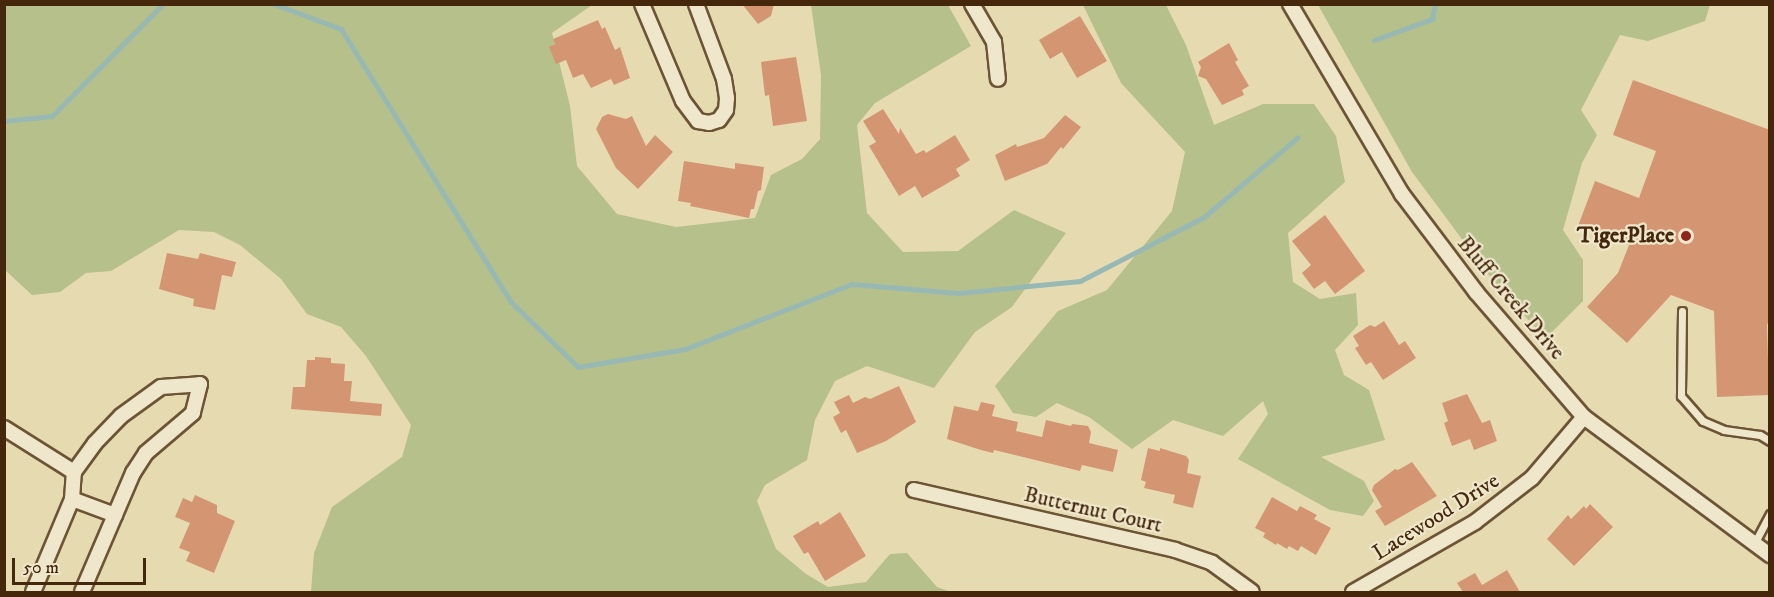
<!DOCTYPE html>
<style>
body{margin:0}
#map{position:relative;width:1774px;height:597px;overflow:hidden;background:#e6dab0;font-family:"IM FELL DW Pica",serif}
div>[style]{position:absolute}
.green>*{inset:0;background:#b5c08b}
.stream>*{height:5px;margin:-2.5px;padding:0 2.5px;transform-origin:2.5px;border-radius:2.5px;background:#98b9b3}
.building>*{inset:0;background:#d49672}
.roads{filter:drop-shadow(2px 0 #6d5434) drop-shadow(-2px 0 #6d5434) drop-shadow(0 2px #6d5434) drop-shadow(0 -2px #6d5434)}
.lane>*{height:7px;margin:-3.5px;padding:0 3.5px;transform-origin:3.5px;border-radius:3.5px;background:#efe7cc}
.street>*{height:14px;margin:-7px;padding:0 7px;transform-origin:7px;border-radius:7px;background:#efe7cc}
.dots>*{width:16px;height:16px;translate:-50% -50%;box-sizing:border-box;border:3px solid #efe7cc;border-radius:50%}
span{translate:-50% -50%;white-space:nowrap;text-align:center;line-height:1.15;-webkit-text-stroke:4.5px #efe7cc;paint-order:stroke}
.poi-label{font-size:22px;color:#45270b;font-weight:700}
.right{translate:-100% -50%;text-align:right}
.street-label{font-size:22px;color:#45270b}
.frame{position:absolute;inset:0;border:6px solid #45270b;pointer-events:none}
.scale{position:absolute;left:12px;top:558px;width:134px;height:27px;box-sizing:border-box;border:3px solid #45270b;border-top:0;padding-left:8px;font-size:18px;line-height:21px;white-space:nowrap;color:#45270b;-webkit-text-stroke:4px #efe7cc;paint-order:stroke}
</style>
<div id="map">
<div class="green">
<i style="clip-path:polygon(4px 5px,592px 5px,552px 33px,570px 106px,577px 166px,617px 214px,676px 227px,755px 218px,771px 175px,802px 159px,820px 139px,821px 75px,811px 5px,948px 5px,971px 46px,875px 103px,857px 125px,867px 213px,903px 252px,958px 251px,1014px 210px,1066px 233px,1012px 307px,975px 332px,934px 388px,867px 366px,835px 381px,815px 420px,807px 460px,765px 485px,757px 501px,776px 549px,806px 574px,828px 587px,866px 582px,890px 554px,907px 553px,937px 587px,951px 592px,311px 592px,314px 553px,332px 507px,402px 457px,411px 425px,366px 356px,341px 327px,307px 314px,281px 279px,240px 245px,214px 232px,179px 230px,111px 271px,86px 273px,60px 292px,32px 295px,5px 270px)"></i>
<i style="clip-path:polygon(1083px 5px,1166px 5px,1186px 45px,1214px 125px,1263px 104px,1314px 104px,1336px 136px,1345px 182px,1288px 233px,1293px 282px,1320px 299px,1356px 293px,1358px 325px,1335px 350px,1344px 375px,1369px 390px,1385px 440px,1321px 457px,1364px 481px,1374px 501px,1363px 516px,1330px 510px,1238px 459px,1268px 414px,1263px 401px,1223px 436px,1173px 420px,1132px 449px,1089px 417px,1057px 403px,1036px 417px,1013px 413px,995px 386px,1058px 311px,1107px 290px,1172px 211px,1185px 152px,1121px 83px)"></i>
<i style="clip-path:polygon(1318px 5px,1710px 5px,1705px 21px,1648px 41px,1620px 35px,1581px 110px,1597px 135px,1582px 163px,1563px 230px,1583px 260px,1583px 301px,1545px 339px,1488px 274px,1412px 172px)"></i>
</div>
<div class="stream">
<i style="left:274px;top:4px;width:72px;rotate:20.5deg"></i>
<i style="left:341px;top:29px;width:322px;rotate:58.1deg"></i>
<i style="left:511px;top:302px;width:93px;rotate:44.1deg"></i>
<i style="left:578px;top:367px;width:109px;rotate:-9.5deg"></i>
<i style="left:685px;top:349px;width:179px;rotate:-21.3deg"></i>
<i style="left:852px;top:284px;width:106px;rotate:4.9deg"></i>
<i style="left:958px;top:293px;width:123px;rotate:-5.6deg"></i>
<i style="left:1080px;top:281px;width:140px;rotate:-27.3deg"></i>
<i style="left:1204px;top:217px;width:123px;rotate:-40.4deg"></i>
<i style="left:1374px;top:40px;width:62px;rotate:-19.9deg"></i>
<i style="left:1432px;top:19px;width:15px;rotate:-79deg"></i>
<i style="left:4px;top:121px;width:48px;rotate:-5.9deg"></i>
<i style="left:52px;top:116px;width:158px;rotate:-45.3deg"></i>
</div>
<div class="building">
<i style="clip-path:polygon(742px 4px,774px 4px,771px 16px,758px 24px)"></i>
<i style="clip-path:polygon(1080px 16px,1107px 61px,1077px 78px,1062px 52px,1050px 59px,1039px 40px)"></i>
<i style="clip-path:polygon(598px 20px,602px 29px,605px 27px,615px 50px,620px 47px,630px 78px,614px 85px,611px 79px,591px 88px,583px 74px,573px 78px,566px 60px,556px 64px,549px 47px,555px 44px,553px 39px)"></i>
<i style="clip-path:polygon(1229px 43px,1238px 60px,1235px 62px,1249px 86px,1242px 90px,1244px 95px,1222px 105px,1206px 79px,1198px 76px,1201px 67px,1198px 62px)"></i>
<i style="clip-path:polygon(796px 57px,807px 121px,773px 126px,769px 95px,765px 96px,761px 62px)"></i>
<i style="clip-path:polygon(1633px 80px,1770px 130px,1770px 318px,1767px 325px,1769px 395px,1717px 397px,1714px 311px,1671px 295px,1627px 343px,1587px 307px,1618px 273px,1629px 245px,1578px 226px,1595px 181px,1639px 198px,1656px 151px,1613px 135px)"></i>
<i style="clip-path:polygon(883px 109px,899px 134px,900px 128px,916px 154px,924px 150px,926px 153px,955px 135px,970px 160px,956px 169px,960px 176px,922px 198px,915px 186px,899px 196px,869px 146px,876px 142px,863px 121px)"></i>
<i style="clip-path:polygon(608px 114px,626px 119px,632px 116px,646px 146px,655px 135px,673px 152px,638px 189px,616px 168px,596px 129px,602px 117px)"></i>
<i style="clip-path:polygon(1065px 115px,1081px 127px,1063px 149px,1061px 147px,1047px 164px,1005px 181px,995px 155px,1016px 144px,1017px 147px,1044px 138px)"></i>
<i style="clip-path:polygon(684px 161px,735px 169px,735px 163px,764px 167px,761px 190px,758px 191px,754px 209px,751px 209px,749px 218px,690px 206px,691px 203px,678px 201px)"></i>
<i style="clip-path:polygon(1325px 215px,1365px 271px,1335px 294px,1325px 281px,1314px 289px,1302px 273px,1311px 265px,1292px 241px)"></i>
<i style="clip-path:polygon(167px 253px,198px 259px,200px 253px,236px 262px,232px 277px,222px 275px,215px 310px,193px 306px,194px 299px,159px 289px)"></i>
<i style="clip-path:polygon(1384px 321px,1399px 345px,1405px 341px,1416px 358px,1383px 380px,1371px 362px,1366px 365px,1355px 348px,1359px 346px,1353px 336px,1370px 325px,1375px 327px)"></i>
<i style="clip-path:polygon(315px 357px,331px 358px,331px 363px,345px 364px,344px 381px,352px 381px,350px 401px,382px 404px,381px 416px,291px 409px,293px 387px,305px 387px,307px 360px,315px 360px)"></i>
<i style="clip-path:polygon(899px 386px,916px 422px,886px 441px,857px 453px,846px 430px,841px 433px,833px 417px,840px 413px,834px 402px,849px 395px,853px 403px,865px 397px,870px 399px)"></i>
<i style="clip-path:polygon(1467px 394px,1482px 423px,1490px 420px,1497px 441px,1474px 450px,1470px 439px,1452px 446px,1444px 423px,1448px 421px,1442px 403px)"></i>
<i style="clip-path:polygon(981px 402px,995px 405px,992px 416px,1018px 422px,1016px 431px,1042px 437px,1046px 420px,1071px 426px,1072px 424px,1088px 426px,1091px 432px,1089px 443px,1118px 450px,1113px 472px,1082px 465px,1080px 471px,994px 450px,993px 453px,981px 450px,947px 439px,954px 406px,978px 411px)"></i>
<i style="clip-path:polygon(1148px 448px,1160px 451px,1160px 448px,1186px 456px,1189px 460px,1187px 473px,1201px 476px,1193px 508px,1173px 503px,1175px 495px,1144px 488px,1146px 482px,1141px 480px)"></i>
<i style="clip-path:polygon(1412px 462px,1437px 496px,1385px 526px,1375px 511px,1382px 507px,1372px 490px,1374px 485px,1395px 469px,1398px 470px)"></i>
<i style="clip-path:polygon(195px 495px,217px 505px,217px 513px,235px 521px,214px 573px,186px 561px,190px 552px,179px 548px,190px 523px,175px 517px,183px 498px,192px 502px)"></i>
<i style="clip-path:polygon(1272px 497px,1297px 511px,1300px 506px,1317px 515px,1314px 519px,1331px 528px,1316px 555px,1301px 546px,1298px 551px,1289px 546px,1287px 549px,1277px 543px,1276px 545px,1263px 537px,1265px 533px,1255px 528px)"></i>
<i style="clip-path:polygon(1590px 504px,1613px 527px,1574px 566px,1547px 539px,1568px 515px,1571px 519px,1584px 506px,1586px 509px)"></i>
<i style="clip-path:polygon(840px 512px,866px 556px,825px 581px,808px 552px,804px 554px,793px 536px,818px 521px,820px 525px)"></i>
<i style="clip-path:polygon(1507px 570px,1520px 592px,1463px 592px,1457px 583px,1475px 573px,1482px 585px)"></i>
</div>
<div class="roads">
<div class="lane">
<i style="left:1682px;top:311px;width:85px;rotate:90.7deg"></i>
<i style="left:1681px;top:396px;width:33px;rotate:49deg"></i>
<i style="left:1703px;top:421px;width:23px;rotate:23deg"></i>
<i style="left:1724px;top:430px;width:36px;rotate:8deg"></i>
<i style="left:1760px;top:435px;width:12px;rotate:31deg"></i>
<i style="left:1754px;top:544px;width:34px;rotate:-62deg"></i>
</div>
<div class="street">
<i style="left:642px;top:4px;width:105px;rotate:67.1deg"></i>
<i style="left:683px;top:101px;width:25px;rotate:53deg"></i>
<i style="left:698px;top:121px;width:11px;rotate:10deg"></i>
<i style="left:709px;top:123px;width:10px;rotate:-17deg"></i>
<i style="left:719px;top:120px;width:12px;rotate:-55deg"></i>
<i style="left:726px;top:110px;width:12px;rotate:-85deg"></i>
<i style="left:727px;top:98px;width:19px;rotate:-99deg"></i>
<i style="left:724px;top:79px;width:80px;rotate:-110.5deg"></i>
<i style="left:972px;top:4px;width:44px;rotate:59.9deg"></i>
<i style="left:994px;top:42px;width:37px;rotate:84deg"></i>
<i style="left:1290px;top:4px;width:221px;rotate:59.5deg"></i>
<i style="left:1402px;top:194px;width:123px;rotate:52.9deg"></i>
<i style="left:1476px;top:292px;width:165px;rotate:49.2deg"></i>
<i style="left:1584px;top:417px;width:232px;rotate:36.6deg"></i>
<i style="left:4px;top:428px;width:83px;rotate:32.2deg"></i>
<i style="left:914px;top:490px;width:268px;rotate:12.9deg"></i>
<i style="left:1175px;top:550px;width:39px;rotate:19deg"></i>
<i style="left:1212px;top:563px;width:49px;rotate:35.9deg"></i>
<i style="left:72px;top:499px;width:46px;rotate:20.4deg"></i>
<i style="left:33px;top:592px;width:101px;rotate:-67.2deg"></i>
<i style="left:72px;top:499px;width:27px;rotate:-86deg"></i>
<i style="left:74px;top:472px;width:36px;rotate:-54deg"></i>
<i style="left:95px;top:443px;width:37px;rotate:-46deg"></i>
<i style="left:121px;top:416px;width:49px;rotate:-35.9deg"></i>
<i style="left:161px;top:387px;width:39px;rotate:-4deg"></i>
<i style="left:200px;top:384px;width:30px;rotate:104deg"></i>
<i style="left:193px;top:413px;width:62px;rotate:139.6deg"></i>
<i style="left:146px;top:453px;width:24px;rotate:123deg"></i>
<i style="left:133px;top:473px;width:129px;rotate:113.2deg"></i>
<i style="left:1353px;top:592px;width:141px;rotate:-29.8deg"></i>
<i style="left:1475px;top:522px;width:72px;rotate:-37.7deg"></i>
<i style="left:1532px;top:478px;width:80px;rotate:-49.6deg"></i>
</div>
</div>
<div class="dots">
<i style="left:1686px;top:236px;background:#8f2418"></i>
</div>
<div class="poi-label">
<span class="right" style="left:1674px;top:236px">TigerPlace</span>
</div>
<div class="street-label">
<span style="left:1511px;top:298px;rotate:50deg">Bluff Creek Drive</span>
<span style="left:1093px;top:510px;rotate:13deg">Butternut Court</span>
<span style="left:1436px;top:517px;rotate:-32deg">Lacewood Drive</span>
</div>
<div class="frame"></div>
<div class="scale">50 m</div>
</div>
